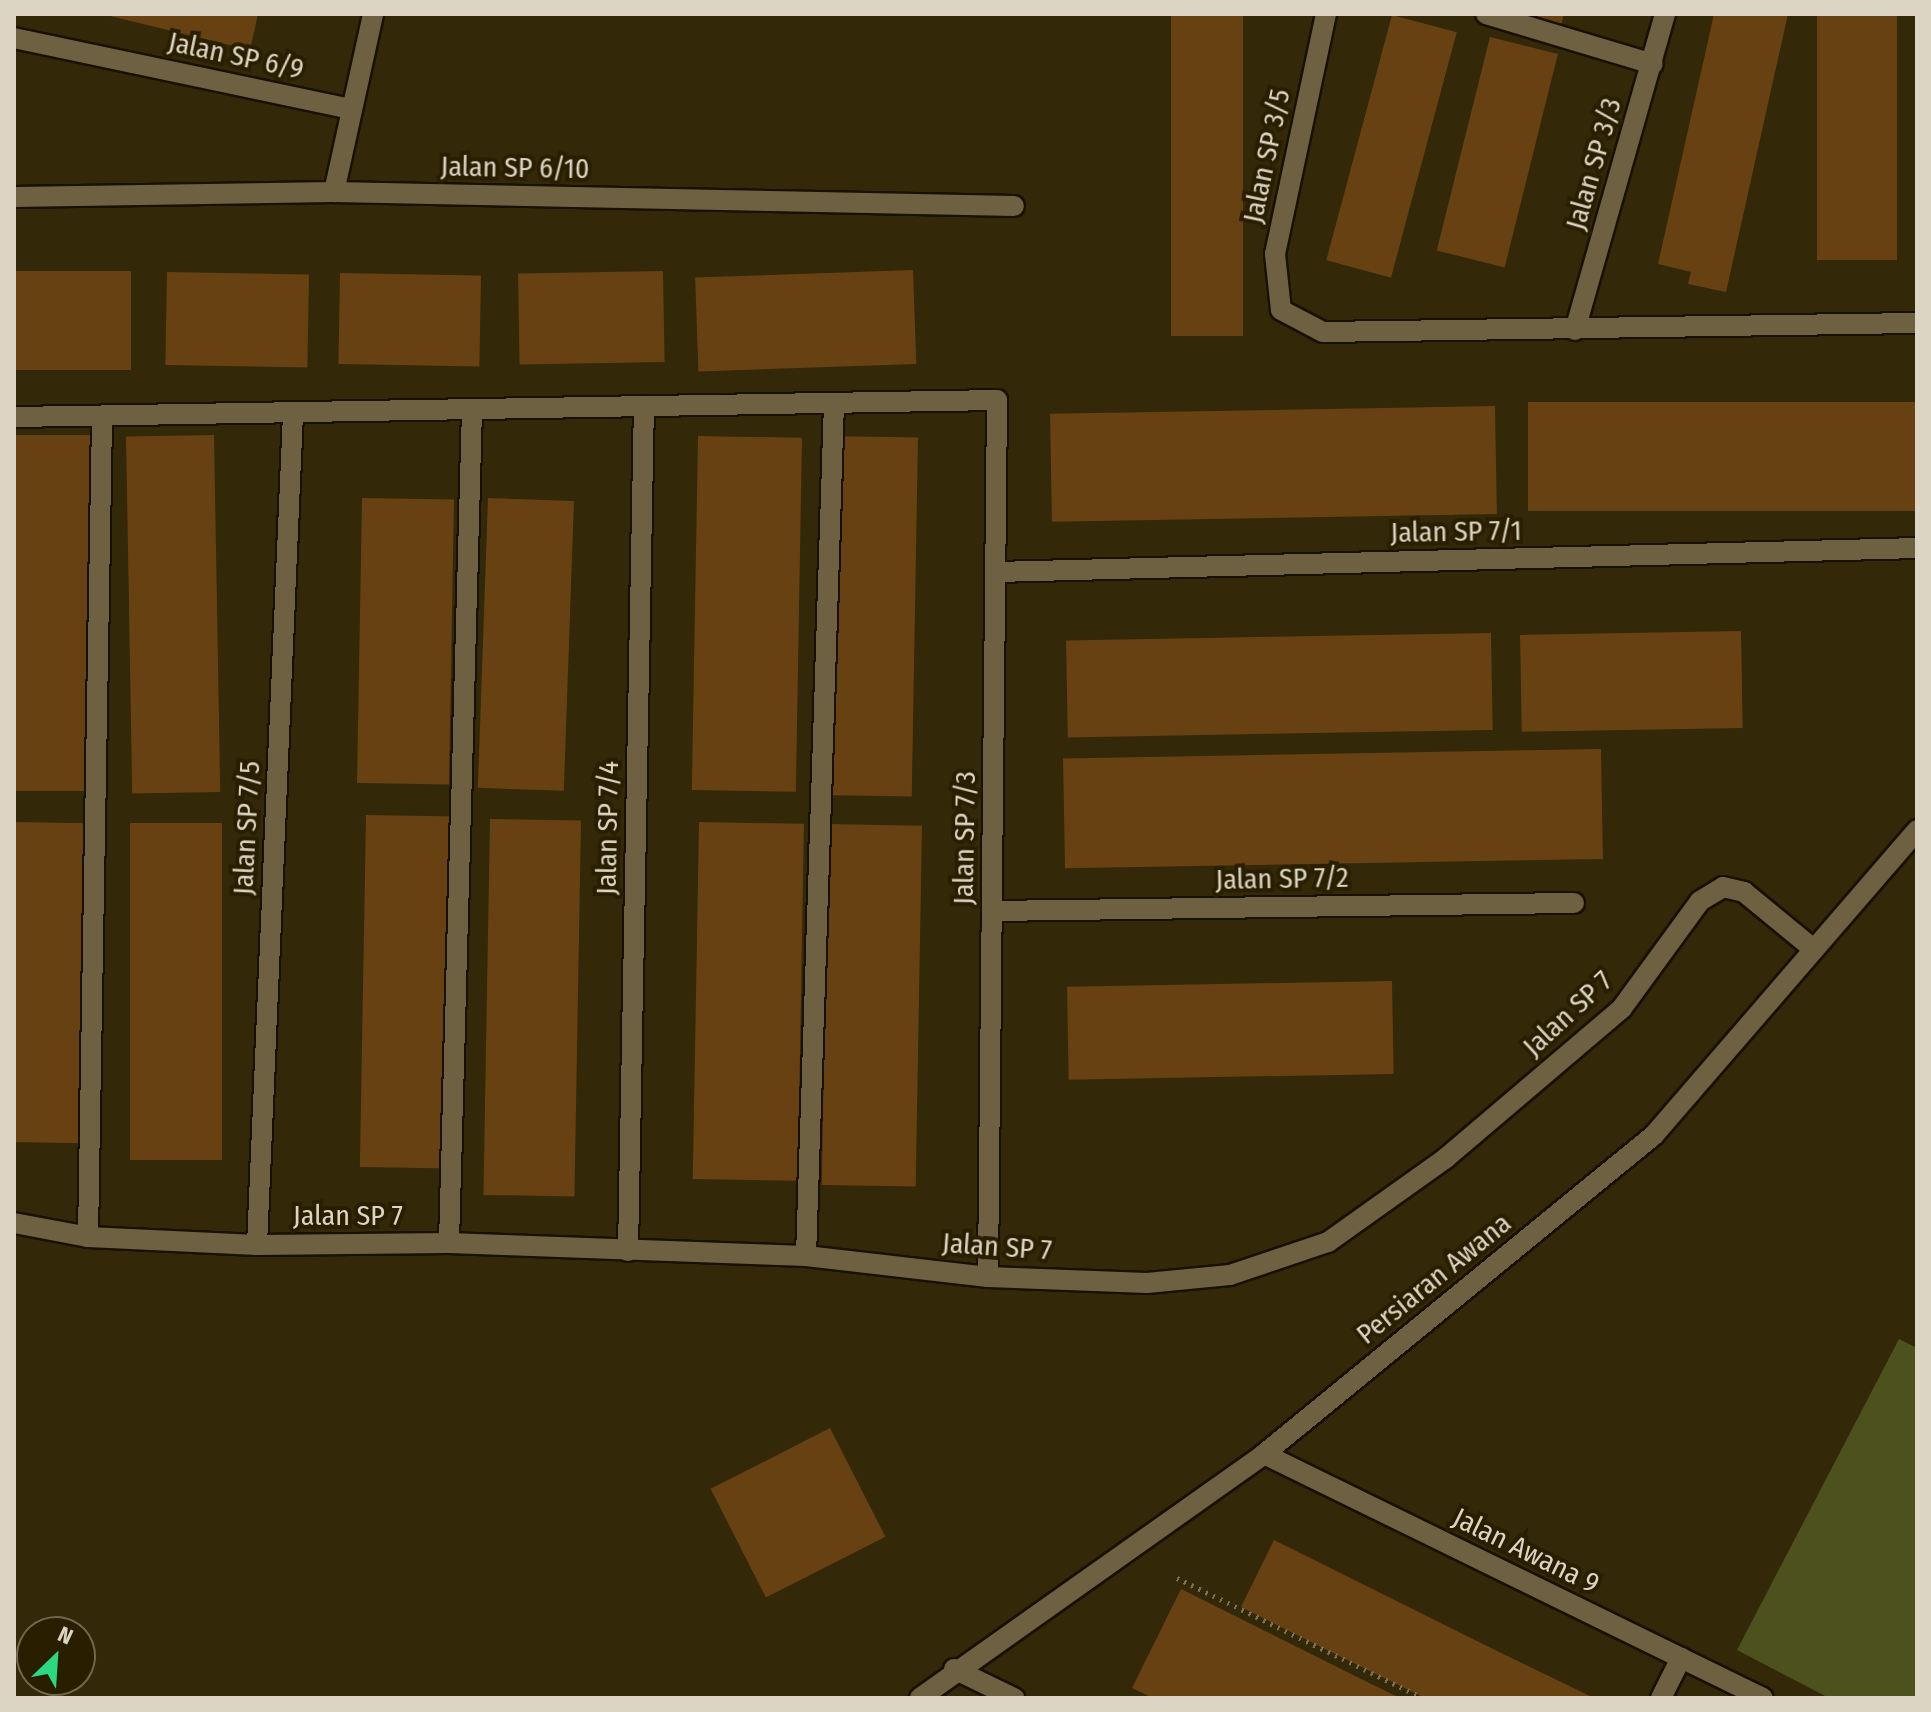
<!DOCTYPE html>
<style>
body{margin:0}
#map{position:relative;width:1931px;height:1712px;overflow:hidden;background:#332808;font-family:"Fira Sans Condensed",sans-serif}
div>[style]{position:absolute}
.green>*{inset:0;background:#4d511e}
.building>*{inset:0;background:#684112;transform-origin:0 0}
.path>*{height:5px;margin-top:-2.5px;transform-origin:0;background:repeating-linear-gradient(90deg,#7a7157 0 2px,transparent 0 8px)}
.roads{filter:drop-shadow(2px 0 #181000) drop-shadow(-2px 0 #181000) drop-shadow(0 2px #181000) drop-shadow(0 -2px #181000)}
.minor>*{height:20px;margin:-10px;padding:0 10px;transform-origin:10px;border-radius:10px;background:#6d6142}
span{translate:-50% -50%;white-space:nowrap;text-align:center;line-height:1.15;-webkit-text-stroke:8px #291e00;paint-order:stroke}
.street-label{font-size:28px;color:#dcd5c4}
.frame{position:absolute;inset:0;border:16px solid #dcd5c4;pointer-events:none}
.north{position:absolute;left:16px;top:1616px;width:80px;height:80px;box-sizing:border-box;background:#291e00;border:2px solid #71674e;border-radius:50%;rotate:25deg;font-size:22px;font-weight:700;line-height:32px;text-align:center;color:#dcd5c4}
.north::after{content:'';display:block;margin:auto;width:28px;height:36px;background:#2dd883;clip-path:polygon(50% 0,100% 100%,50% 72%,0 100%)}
</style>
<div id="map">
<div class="green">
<i style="clip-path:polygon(1899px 1339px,1917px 1348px,1917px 1698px,1829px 1698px,1737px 1650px)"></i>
</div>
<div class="building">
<i style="clip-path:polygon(102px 14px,258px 14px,250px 50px)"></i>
<i style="left:1171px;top:14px;width:72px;height:322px"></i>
<i style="clip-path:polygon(1522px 14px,1564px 14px,1561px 25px)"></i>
<i style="clip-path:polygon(1714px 14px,1788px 14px,1726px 292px,1688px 284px,1691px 272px,1658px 264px)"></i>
<i style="left:1817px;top:14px;width:80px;height:246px"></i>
<i style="left:1392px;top:15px;width:67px;height:254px;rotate:15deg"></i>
<i style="left:1490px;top:37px;width:70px;height:220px;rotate:14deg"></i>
<i style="left:913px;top:270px;width:94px;height:218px;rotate:88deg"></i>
<i style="left:14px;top:271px;width:117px;height:99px"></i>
<i style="left:663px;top:271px;width:91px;height:145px;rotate:89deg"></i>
<i style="left:167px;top:272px;width:142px;height:93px;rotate:1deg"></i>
<i style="left:340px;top:273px;width:141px;height:91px;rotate:1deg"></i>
<i style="left:1917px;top:402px;width:109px;height:389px;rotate:90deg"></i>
<i style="left:1495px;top:406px;width:108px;height:445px;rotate:89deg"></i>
<i style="left:14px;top:435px;width:84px;height:356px"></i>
<i style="left:214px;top:435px;width:357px;height:88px;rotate:89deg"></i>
<i style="left:698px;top:436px;width:104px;height:354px;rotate:1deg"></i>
<i style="left:825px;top:436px;width:93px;height:359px;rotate:1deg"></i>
<i style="left:362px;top:498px;width:92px;height:285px;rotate:1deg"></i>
<i style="left:488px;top:498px;width:86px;height:290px;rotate:2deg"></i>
<i style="left:1741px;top:631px;width:97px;height:221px;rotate:89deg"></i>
<i style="left:1491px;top:633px;width:97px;height:425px;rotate:89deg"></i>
<i style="left:1601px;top:749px;width:110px;height:538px;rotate:89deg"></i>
<i style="left:366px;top:815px;width:92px;height:352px;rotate:1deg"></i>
<i style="left:490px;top:819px;width:91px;height:376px;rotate:1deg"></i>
<i style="left:14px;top:822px;width:89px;height:320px;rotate:1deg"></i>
<i style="left:699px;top:822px;width:105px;height:357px;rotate:1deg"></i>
<i style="left:130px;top:823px;width:92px;height:337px"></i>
<i style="left:828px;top:824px;width:94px;height:361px;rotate:1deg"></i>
<i style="left:1392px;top:981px;width:93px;height:325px;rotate:89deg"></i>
<i style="left:830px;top:1428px;width:122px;height:134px;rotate:63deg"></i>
<i style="clip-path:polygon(1274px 1540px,1493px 1649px,1594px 1698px,1425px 1698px,1335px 1654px,1241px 1607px)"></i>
<i style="clip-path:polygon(1181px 1589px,1351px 1674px,1400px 1698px,1153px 1698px,1132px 1688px)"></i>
</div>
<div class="path">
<i style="left:1177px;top:1578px;width:274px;rotate:26deg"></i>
</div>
<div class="roads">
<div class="minor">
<i style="left:1326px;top:14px;width:245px;rotate:102deg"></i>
<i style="left:1275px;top:254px;width:56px;rotate:83.9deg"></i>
<i style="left:1281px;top:310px;width:47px;rotate:27.6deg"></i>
<i style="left:1323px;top:332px;width:594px;rotate:-0.87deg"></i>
<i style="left:1486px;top:14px;width:174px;rotate:16.7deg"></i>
<i style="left:14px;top:38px;width:345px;rotate:11.9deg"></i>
<i style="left:334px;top:192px;width:182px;rotate:-77.6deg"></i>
<i style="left:14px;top:197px;width:320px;rotate:-0.9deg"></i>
<i style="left:334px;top:192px;width:680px;rotate:1.18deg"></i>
<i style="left:1575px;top:330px;width:329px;rotate:-74.1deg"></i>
<i style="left:14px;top:417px;width:983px;rotate:-0.99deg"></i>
<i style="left:997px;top:400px;width:877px;rotate:90.59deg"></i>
<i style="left:996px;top:572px;width:921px;rotate:-1.49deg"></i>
<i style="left:992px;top:911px;width:582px;rotate:-0.79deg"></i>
<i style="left:14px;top:1223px;width:75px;rotate:10.7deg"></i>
<i style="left:88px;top:1237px;width:169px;rotate:2.7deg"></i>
<i style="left:257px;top:1245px;width:192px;rotate:-0.6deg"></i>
<i style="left:449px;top:1243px;width:357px;rotate:2.1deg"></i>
<i style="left:806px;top:1256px;width:183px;rotate:6.6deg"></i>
<i style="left:988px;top:1277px;width:159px;rotate:2.2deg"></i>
<i style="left:1147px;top:1283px;width:83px;rotate:-5.5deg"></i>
<i style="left:1230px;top:1275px;width:103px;rotate:-18.6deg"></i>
<i style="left:1328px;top:1242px;width:145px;rotate:-35.4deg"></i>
<i style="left:1446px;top:1158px;width:231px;rotate:-40.4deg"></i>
<i style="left:1622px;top:1008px;width:132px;rotate:-53.9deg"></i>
<i style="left:1700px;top:901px;width:27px;rotate:-31deg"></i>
<i style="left:1723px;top:887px;width:22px;rotate:13deg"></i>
<i style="left:1744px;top:892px;width:87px;rotate:39.4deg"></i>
<i style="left:88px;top:1237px;width:821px;rotate:-89.02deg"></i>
<i style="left:449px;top:1243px;width:834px;rotate:-88.42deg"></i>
<i style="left:257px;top:1245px;width:833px;rotate:-87.52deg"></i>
<i style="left:628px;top:1251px;width:845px;rotate:-88.92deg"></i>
<i style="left:806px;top:1256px;width:853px;rotate:-88.12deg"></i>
<i style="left:1264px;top:1454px;width:555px;rotate:26.06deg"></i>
<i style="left:954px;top:1669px;width:67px;rotate:25.8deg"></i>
<i style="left:920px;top:1698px;width:422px;rotate:-35.3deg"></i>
<i style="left:1264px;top:1454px;width:504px;rotate:-39.28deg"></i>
<i style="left:1654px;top:1135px;width:403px;rotate:-49.2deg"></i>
<i style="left:1661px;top:1698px;width:45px;rotate:-63.4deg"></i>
</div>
</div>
<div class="street-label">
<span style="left:236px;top:56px;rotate:12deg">Jalan SP 6/9</span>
<span style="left:1267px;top:156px;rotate:-78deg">Jalan SP 3/5</span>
<span style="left:1594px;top:164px;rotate:-74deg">Jalan SP 3/3</span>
<span style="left:515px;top:168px;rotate:1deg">Jalan SP 6/10</span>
<span style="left:1456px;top:532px;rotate:-1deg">Jalan SP 7/1</span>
<span style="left:247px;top:828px;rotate:-87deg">Jalan SP 7/5</span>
<span style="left:608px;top:828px;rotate:-89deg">Jalan SP 7/4</span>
<span style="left:965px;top:838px;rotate:-89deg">Jalan SP 7/3</span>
<span style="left:1282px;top:879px;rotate:-1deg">Jalan SP 7/2</span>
<span style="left:1568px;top:1014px;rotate:-43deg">Jalan SP 7</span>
<span style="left:348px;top:1216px">Jalan SP 7</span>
<span style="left:997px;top:1247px;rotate:4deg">Jalan SP 7</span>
<span style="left:1434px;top:1279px;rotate:-39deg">Persiaran Awana</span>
<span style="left:1526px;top:1551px;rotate:26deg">Jalan Awana 9</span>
</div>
<div class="frame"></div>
<div class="north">N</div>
</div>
